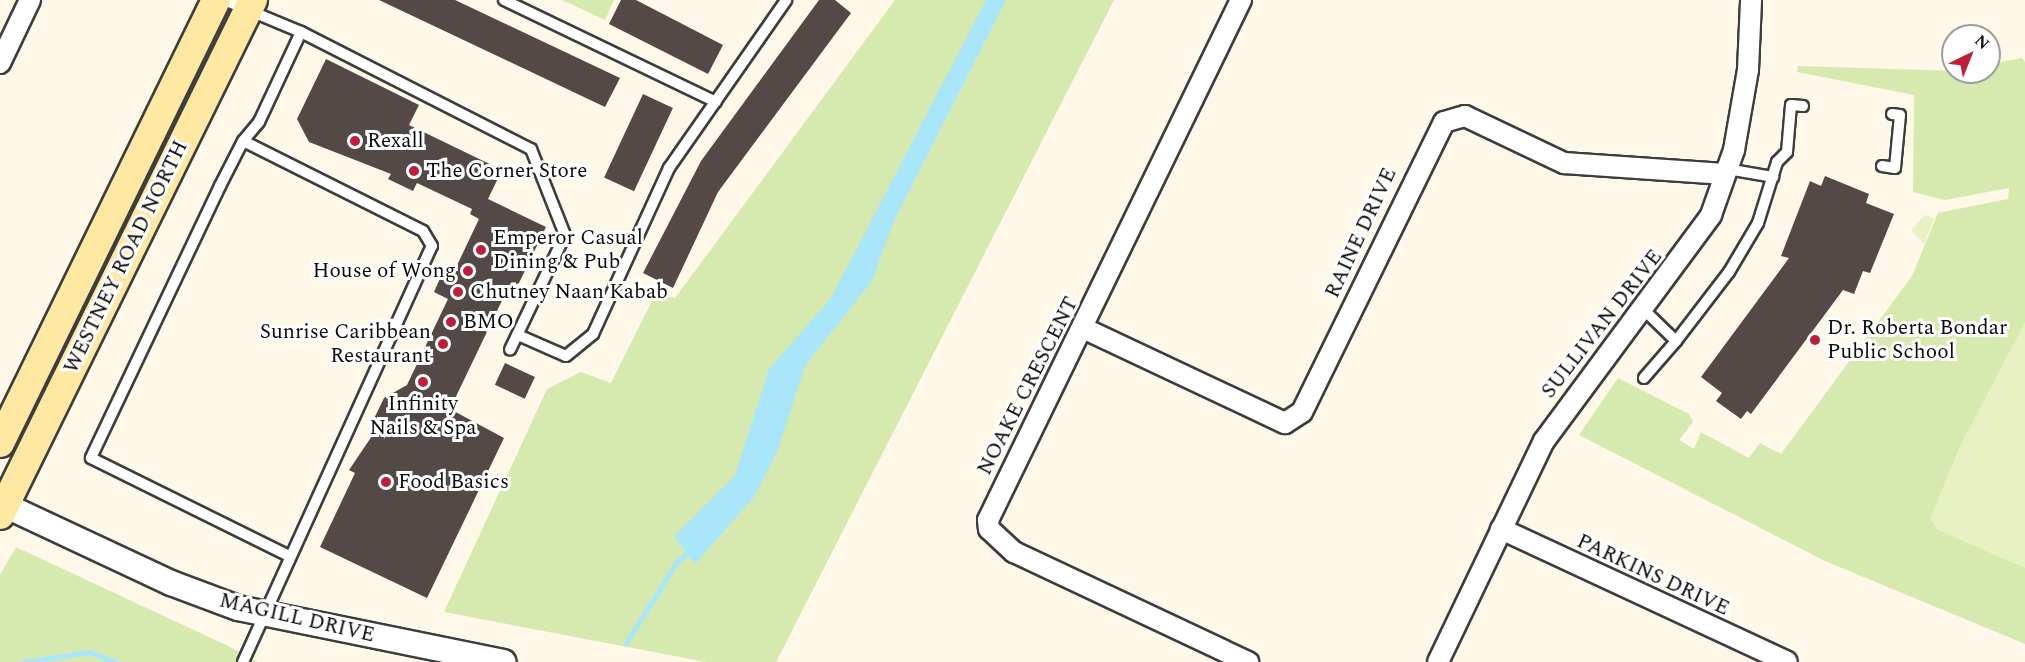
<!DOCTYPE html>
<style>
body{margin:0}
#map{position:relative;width:2025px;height:662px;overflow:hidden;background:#fff7e7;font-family:Spectral,serif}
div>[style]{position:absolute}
.green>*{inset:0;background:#d6eab0}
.pitch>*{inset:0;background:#e7f1c2}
.water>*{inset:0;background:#a9e6f9}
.stream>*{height:5px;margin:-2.5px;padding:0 2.5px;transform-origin:2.5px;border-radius:2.5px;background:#a9e6f9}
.building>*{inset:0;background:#534946;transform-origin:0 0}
.roads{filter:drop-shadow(2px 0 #3d3d3d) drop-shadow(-2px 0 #3d3d3d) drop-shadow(0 2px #3d3d3d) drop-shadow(0 -2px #3d3d3d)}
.service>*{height:10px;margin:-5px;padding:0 5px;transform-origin:5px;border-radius:5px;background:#fff}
.minor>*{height:20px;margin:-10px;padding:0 10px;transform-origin:10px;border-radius:10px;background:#fff}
.tertiary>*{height:24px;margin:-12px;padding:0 12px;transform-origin:12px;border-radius:12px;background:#fff}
.secondary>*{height:28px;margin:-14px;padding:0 14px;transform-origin:14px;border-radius:14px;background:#ffe8a2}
.dots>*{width:16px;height:16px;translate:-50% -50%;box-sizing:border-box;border:3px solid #fff;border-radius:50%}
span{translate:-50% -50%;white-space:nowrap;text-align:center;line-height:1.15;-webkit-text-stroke:6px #fff;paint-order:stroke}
.poi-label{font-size:21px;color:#0a0a0a}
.left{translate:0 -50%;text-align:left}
.right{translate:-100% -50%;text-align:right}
.street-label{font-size:21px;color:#0a0a0a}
.north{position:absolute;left:1941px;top:24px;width:60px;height:60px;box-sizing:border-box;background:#fff;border:2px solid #9d9d9d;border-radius:50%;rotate:43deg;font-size:16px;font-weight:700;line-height:24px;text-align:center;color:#0a0a0a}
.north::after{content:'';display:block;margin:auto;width:21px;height:27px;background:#c01d3a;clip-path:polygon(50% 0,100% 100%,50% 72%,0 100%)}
</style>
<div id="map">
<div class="green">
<i style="clip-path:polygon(562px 0,614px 0,605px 20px)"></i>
<i style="clip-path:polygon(895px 0,1114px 0,776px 662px,706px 662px,444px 612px,547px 389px,581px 372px,611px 383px,656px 293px,675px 298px)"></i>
<i style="clip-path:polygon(2022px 58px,2025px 62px,2025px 644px,1825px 561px,1579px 435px,1618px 378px,1689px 414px,1693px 422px,1679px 440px,1694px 449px,1701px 432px,1749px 458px,1760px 443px,1781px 454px,1912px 276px,1938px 213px,2008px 199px,2009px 188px,1945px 200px,1913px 192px,1914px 95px,1797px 72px,1798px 66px,1989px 72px,1989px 64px)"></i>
<i style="clip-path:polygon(16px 547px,226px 645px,258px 662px,0 662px,0 575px)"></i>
</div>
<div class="pitch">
<i style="clip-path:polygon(1925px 215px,1934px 218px,1924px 244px,1911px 230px)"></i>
<i style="clip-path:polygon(2025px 322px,2025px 568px,1938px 530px,1930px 519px,1959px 448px)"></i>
</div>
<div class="water">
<i style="clip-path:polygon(986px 0,1006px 0,894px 221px,872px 281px,805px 366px,777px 452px,754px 497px,695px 564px,674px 536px,735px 475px,769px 369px,831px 298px)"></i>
</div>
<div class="stream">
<i style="left:626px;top:643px;width:94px;rotate:-58deg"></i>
<i style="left:676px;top:563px;width:21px;rotate:-41deg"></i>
<i style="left:23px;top:662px;width:66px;rotate:-8.7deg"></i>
<i style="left:88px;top:652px;width:31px;rotate:19deg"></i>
</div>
<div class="building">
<i style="clip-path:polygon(379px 0,455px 0,620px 78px,605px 107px)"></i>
<i style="clip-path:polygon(621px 0,636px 0,723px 45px,708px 74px,609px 24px)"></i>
<i style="clip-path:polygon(819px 0,835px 0,851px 13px,718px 192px,673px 288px,643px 273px,701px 161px)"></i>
<i style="clip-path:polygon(326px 59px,419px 105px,409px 125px,502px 170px,488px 199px,546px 227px,519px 283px,508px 288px,450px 409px,504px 438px,427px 598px,320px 547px,355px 473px,349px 470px,376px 430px,370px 427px,384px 398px,407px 385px,448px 299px,434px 292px,442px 274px,451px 278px,479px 219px,470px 214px,472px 209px,417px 183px,413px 191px,388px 179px,391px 174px,309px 142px,297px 119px)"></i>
<i style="left:643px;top:94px;width:33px;height:92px;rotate:25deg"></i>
<i style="clip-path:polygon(1825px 176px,1869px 194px,1866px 203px,1894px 214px,1870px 273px,1863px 271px,1854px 294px,1843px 290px,1751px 414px,1747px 411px,1741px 419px,1716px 401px,1722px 393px,1701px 377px,1789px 258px,1781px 256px,1810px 181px,1821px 186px)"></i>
<i style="left:505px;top:363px;width:33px;height:24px;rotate:25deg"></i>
</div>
<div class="roads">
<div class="service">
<i style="left:224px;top:0;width:83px;rotate:22.6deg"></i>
<i style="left:301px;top:32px;width:99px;rotate:115deg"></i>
<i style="left:259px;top:122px;width:25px;rotate:130deg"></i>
<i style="left:243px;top:141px;width:51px;rotate:117.1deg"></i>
<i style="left:220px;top:186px;width:301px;rotate:115.4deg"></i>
<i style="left:91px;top:458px;width:221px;rotate:26.3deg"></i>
<i style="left:504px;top:0;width:235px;rotate:25.7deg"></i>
<i style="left:301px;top:32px;width:258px;rotate:27deg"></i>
<i style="left:531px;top:149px;width:92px;rotate:68.4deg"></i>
<i style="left:565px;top:235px;width:127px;rotate:115.6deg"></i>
<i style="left:1882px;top:166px;width:13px;rotate:9deg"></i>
<i style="left:1895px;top:168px;width:53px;rotate:-84.6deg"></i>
<i style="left:1900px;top:115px;width:8px;rotate:-173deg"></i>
<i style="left:1727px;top:169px;width:47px;rotate:9.9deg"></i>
<i style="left:1643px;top:309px;width:46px;rotate:44.1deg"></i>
<i style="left:1676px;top:341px;width:49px;rotate:130.9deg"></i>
<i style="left:518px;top:335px;width:52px;rotate:23.6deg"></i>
<i style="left:566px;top:356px;width:35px;rotate:-39deg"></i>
<i style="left:593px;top:334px;width:183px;rotate:-65.4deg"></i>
<i style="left:669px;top:168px;width:205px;rotate:-55.1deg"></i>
<i style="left:1676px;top:341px;width:87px;rotate:-52.5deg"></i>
<i style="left:1729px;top:272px;width:57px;rotate:-59.4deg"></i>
<i style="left:1758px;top:223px;width:64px;rotate:-72.7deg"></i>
<i style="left:1777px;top:162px;width:14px;rotate:-45deg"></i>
<i style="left:1787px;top:152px;width:47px;rotate:-85.1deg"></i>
<i style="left:1791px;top:105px;width:12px;rotate:5deg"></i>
<i style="left:243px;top:662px;width:457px;rotate:-65.6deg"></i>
<i style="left:432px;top:246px;width:17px;rotate:-121deg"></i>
<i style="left:423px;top:231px;width:201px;rotate:-153.4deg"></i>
</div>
<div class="minor">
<i style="left:1241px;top:0;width:578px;rotate:115.94deg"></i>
<i style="left:988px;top:520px;width:9px;rotate:84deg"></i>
<i style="left:989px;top:529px;width:34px;rotate:43deg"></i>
<i style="left:1014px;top:552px;width:259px;rotate:25.2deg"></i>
<i style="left:0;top:63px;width:70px;rotate:-64.5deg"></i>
<i style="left:1085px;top:329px;width:221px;rotate:25.2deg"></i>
<i style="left:1285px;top:423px;width:20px;rotate:-33deg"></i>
<i style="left:1302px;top:412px;width:323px;rotate:-63.9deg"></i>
<i style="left:1444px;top:122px;width:22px;rotate:-16deg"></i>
<i style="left:1465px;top:116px;width:110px;rotate:25.4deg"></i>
<i style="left:1564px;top:163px;width:161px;rotate:3.9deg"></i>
<i style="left:1501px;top:529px;width:315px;rotate:24.9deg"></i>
<i style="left:1438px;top:662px;width:245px;rotate:-64.4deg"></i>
<i style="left:1544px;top:441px;width:281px;rotate:-53.5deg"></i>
<i style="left:1711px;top:215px;width:69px;rotate:-70.5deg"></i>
<i style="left:1734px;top:150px;width:81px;rotate:-80.1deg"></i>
<i style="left:1748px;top:70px;width:70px;rotate:-87.5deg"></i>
</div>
<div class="tertiary">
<i style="left:0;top:503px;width:189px;rotate:25.1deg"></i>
<i style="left:171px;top:583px;width:72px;rotate:20.5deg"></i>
<i style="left:238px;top:608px;width:271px;rotate:11.5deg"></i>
</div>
<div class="secondary">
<i style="left:0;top:443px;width:493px;rotate:-64deg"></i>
<i style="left:0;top:515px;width:574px;rotate:-63.84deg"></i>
</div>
</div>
<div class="dots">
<i style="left:355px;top:141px;background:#c01d3a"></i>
<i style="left:414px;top:171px;background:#c01d3a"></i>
<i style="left:481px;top:250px;background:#c01d3a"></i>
<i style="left:468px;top:271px;background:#c01d3a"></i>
<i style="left:458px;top:292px;background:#c01d3a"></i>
<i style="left:451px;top:322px;background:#c01d3a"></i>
<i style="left:1815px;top:340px;background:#c01d3a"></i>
<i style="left:443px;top:344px;background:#c01d3a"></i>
<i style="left:423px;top:382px;background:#c01d3a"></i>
<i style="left:386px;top:482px;background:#c01d3a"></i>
</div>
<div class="poi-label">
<span class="left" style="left:367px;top:141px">Rexall</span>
<span class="left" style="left:426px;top:171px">The Corner Store</span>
<span class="left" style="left:493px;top:250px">Emperor Casual<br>Dining &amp; Pub</span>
<span class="right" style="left:456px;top:271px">House of Wong</span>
<span class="left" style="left:470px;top:292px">Chutney Naan Kabab</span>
<span class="left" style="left:463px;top:322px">BMO</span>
<span class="left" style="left:1827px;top:340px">Dr. Roberta Bondar<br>Public School</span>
<span class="right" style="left:431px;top:344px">Sunrise Caribbean<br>Restaurant</span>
<span style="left:423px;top:416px">Infinity<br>Nails &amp; Spa</span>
<span class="left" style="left:398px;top:482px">Food Basics</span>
</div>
<div class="street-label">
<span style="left:1361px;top:233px;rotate:-65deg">RAINE DRIVE</span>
<span style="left:126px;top:257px;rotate:-64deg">WESTNEY ROAD NORTH</span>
<span style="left:1602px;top:324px;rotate:-52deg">SULLIVAN DRIVE</span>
<span style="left:1028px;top:386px;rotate:-63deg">NOAKE CRESCENT</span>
<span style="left:1653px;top:575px;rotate:25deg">PARKINS DRIVE</span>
<span style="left:297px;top:618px;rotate:13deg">MAGILL DRIVE</span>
</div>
<div class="north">N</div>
</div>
